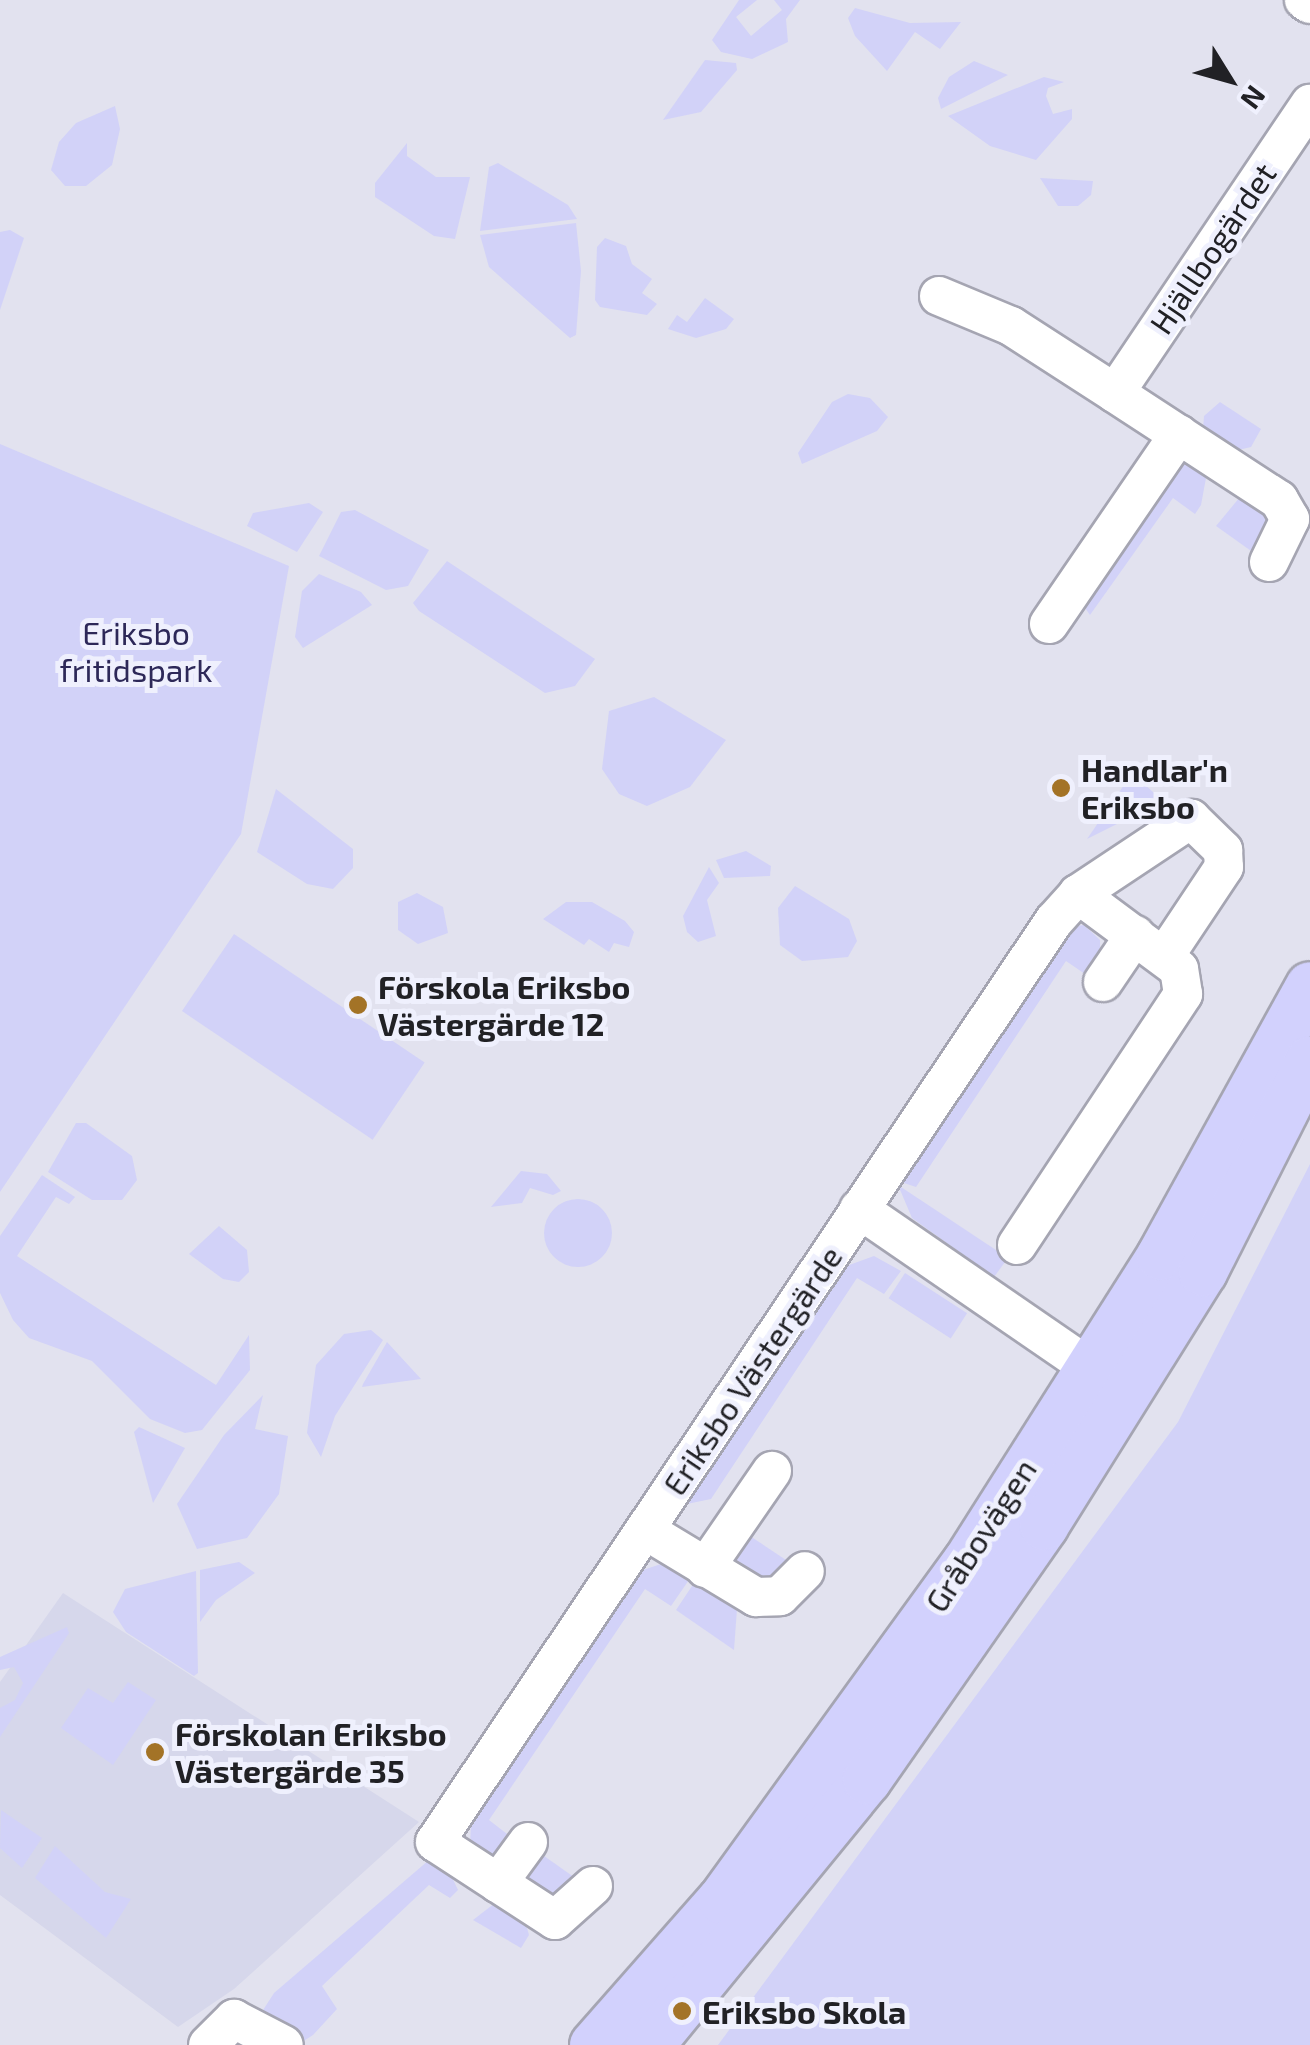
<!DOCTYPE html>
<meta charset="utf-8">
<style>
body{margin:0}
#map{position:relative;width:1310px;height:2045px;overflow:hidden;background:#e2e2ef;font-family:"Exo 2",sans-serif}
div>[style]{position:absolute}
.built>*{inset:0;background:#d6d7eb}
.green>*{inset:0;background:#d2d2f8;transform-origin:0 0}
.round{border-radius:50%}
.roads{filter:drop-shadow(2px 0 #a5a5b2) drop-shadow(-2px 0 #a5a5b2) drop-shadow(0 2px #a5a5b2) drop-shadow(0 -2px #a5a5b2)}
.minor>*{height:38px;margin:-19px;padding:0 19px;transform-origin:19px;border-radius:19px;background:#fff}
.major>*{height:48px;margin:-24px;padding:0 24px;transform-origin:24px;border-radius:24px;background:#d2d1fd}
.dots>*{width:28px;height:28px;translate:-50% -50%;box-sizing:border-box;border:5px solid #eff0fd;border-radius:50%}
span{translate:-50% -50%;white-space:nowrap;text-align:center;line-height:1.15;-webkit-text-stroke:10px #eff0fd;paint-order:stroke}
.street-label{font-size:32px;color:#212125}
.park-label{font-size:32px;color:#2d2858}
.poi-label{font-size:32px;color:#212125;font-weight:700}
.left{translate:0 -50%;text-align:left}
.north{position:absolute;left:1180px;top:30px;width:100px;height:100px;-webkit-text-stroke:8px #eff0fd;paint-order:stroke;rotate:127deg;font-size:28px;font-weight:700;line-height:40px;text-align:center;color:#212125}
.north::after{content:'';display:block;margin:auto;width:35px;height:45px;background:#212125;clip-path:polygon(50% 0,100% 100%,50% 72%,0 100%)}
</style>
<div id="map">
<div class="built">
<i style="clip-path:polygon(63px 1593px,419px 1822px,234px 1989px,178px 2027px,0 1895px,0 1682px)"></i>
</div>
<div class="green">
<i style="clip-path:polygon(739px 0,757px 0,736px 17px,751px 36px,782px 10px,774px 0,800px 0,786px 19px,788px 42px,752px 59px,721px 52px,712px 40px)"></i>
<i style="clip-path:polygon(855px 8px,910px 23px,961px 22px,940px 49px,915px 32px,887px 71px,855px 36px,848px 18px)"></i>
<i style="clip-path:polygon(705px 60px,736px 63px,737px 70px,701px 112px,663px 120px)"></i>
<i style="clip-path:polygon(974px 61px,1008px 75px,941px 109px,938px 98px,949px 77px)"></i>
<i style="clip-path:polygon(1044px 77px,1064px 82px,1048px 88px,1046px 96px,1053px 114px,1072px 109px,1072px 119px,1036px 160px,990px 146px,948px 116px)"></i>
<i style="clip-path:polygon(115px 106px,120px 129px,112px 165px,86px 186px,65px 186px,51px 170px,59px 142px,76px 123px)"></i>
<i style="clip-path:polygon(407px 143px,407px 156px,436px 177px,470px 177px,455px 239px,434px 236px,375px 197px,375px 183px)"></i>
<i style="clip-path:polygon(498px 163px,568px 205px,577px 219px,480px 231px,489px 167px)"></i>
<i style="clip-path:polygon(1040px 178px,1093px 181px,1091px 195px,1078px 206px,1058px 206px)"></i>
<i style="clip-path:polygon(576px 223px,581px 271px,576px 335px,570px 338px,489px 267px,480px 235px)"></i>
<i style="clip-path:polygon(10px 230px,24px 238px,0 310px,0 232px)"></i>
<i style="clip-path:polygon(605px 238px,626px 246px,632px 264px,652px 279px,642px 293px,657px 304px,647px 315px,600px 307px,595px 300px,597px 247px)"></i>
<i style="clip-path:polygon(705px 298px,734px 319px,726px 329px,696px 338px,668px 329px,677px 315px,687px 322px)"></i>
<i style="clip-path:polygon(848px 394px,870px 398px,888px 417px,877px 431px,802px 464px,798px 453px,832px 402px)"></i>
<i style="clip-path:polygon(1220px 402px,1261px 429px,1251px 447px,1234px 451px,1203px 429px,1204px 416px)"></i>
<i style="clip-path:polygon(0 444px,289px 566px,241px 834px,0 1192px)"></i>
<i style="clip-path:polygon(1183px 459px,1206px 478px,1201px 505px,1195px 514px,1173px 498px,1090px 615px,1083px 605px)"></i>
<i style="clip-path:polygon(1240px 497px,1273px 517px,1261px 558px,1216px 526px)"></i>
<i style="clip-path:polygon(309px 503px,323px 512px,297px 552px,247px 526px,253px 513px)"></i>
<i style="clip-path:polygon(355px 510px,429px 550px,408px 586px,386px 590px,319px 556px,341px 512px)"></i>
<i style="clip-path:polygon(447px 561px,595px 659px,575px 686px,545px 693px,419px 611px,413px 603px)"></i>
<i style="clip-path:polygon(319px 574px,361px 592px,372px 605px,303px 648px,295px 637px,302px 591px)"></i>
<i style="clip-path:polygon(654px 697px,726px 740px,690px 787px,647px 806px,619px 794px,602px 769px,609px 711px)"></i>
<i style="clip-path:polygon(1141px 781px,1154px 793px,1153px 806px,1087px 839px,1124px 785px)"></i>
<i style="clip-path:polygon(276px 789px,353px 849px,353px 868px,333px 889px,307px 884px,257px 852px)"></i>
<i style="clip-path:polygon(746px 851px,771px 866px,770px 876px,724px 878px,716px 860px)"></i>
<i style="clip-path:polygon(709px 867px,719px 883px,707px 900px,716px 936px,698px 942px,687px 932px,683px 916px)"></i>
<i style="clip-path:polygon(795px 886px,849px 919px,857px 941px,848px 957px,802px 961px,780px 945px,778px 908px)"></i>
<i style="clip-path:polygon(417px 893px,443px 907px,448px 933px,418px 944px,398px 930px,398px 902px)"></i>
<i style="clip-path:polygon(566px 902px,592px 902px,625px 921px,634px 932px,629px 947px,614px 943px,609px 952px,589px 939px,584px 945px,543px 919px)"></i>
<i style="clip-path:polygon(1084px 925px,1100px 940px,1100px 962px,1088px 976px,1066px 961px,916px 1187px,901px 1182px,1071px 927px)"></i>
<i style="left:234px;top:934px;width:230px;height:93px;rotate:34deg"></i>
<i style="clip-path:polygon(76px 1123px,86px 1123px,132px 1156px,137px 1180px,122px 1200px,92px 1200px,48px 1172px)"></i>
<i style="clip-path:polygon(1310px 1164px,1310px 2045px,718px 2045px,1178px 1422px)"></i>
<i style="clip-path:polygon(521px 1171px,547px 1174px,561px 1191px,553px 1195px,530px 1188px,522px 1203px,491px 1207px)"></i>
<i style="clip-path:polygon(42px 1175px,75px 1197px,69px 1204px,56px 1197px,17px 1256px,216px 1385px,249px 1335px,250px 1370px,202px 1430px,185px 1433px,150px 1419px,92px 1361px,29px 1338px,13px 1320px,0 1293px,0 1236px)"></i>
<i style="clip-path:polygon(898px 1185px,1008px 1258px,994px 1277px,912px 1218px)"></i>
<i class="round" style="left:544px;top:1199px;width:68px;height:68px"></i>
<i style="clip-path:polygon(219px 1226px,247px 1250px,249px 1272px,239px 1282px,223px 1279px,189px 1254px)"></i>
<i style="clip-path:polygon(874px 1256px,901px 1271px,884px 1294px,857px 1278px,711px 1499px,682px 1505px,841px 1268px)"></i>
<i style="left:905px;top:1273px;width:74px;height:30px;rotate:33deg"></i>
<i style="clip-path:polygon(371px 1330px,383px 1340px,335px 1416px,321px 1457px,307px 1433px,316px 1365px,344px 1334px)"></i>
<i style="clip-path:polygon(387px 1342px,421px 1379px,362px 1387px,363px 1384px)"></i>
<i style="clip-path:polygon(263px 1395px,255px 1429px,288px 1436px,279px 1494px,247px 1538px,197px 1549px,177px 1504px,224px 1435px)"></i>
<i style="clip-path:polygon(139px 1427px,185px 1448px,153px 1503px,134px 1432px)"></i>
<i style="clip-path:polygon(747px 1534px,792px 1564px,772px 1584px,736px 1574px,731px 1558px)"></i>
<i style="clip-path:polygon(239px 1562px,255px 1573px,216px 1600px,200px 1622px,200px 1570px)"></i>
<i style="clip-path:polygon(667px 1562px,691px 1577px,671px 1606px,645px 1589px,489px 1820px,515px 1840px,497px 1856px,486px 1858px,470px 1848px,471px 1821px,637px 1572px)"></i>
<i style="clip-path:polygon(196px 1571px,198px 1673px,194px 1676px,126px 1632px,113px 1612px,125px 1589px)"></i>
<i style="clip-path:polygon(696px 1580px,737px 1609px,734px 1650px,676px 1610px)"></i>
<i style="clip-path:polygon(67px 1627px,69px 1633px,0 1737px,0 1708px,15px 1700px,23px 1683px,14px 1667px,0 1670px,0 1657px)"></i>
<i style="clip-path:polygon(128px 1682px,156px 1700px,113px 1765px,61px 1728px,88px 1688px,113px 1703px)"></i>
<i style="clip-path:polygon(1px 1810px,42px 1838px,22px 1868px,0 1848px)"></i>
<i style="clip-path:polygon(55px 1846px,105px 1892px,131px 1899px,106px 1938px,35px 1878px)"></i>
<i style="clip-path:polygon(537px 1851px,581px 1882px,565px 1901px,526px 1887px,523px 1871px)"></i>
<i style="clip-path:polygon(429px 1860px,449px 1871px,458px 1890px,450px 1898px,429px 1885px,322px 1986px,337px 2009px,313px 2035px,302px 2042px,256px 2021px,274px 1993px)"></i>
<i style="clip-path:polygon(495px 1903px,525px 1921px,529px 1935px,521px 1948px,473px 1920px)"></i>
</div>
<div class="roads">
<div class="minor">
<i style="left:1304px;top:0;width:7px;rotate:34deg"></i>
<i style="left:939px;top:296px;width:78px;rotate:22.6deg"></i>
<i style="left:1011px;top:326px;width:124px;rotate:32.8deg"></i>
<i style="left:1269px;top:562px;width:48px;rotate:-64deg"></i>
<i style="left:1290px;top:519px;width:22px;rotate:-120deg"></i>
<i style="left:1279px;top:500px;width:196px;rotate:-146.9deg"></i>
<i style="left:1115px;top:393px;width:349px;rotate:-56deg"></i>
<i style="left:1049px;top:624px;width:230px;rotate:-55.6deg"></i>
<i style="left:1103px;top:982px;width:57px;rotate:-55.8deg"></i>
<i style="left:859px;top:1209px;width:307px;rotate:34.5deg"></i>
<i style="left:1017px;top:1245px;width:301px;rotate:-56.5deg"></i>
<i style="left:1183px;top:994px;width:25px;rotate:-99deg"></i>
<i style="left:1179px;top:969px;width:126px;rotate:-143.4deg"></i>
<i style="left:645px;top:1530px;width:130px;rotate:31.1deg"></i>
<i style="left:756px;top:1597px;width:24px;rotate:-2deg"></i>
<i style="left:780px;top:1596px;width:35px;rotate:-45deg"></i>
<i style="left:705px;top:1568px;width:118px;rotate:-55.4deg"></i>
<i style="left:528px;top:1842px;width:51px;rotate:126.2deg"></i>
<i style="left:498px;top:1883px;width:75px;rotate:-146.9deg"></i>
<i style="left:435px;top:1842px;width:1110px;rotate:-56.1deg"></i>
<i style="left:1054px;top:921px;width:36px;rotate:-48deg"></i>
<i style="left:1078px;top:894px;width:136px;rotate:-33.6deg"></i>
<i style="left:1191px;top:819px;width:45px;rotate:44.1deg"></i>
<i style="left:1223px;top:850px;width:17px;rotate:87deg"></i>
<i style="left:1224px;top:867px;width:108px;rotate:123.7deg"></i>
<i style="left:498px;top:1883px;width:68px;rotate:33deg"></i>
<i style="left:555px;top:1920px;width:51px;rotate:-41.8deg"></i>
<i style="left:208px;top:2045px;width:37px;rotate:-45deg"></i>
<i style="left:234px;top:2019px;width:56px;rotate:27.5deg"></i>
</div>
<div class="major">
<i style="left:594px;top:2045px;width:193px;rotate:-48.6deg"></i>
<i style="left:722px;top:1900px;width:417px;rotate:-54.1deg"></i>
<i style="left:967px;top:1562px;width:362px;rotate:-57.6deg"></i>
<i style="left:1161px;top:1256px;width:308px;rotate:-61.1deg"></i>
<i style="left:650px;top:2045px;width:343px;rotate:-50.7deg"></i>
<i style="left:867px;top:1780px;width:310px;rotate:-55.1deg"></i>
<i style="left:1044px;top:1526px;width:300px;rotate:-58deg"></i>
<i style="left:1203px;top:1272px;width:237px;rotate:-63.2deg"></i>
</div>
</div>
<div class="dots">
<i style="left:1061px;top:788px;background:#a37327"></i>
<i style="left:358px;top:1005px;background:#a37327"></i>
<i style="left:155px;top:1752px;background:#a37327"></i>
<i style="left:682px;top:2011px;background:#a37327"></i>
</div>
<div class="street-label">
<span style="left:1212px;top:248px;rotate:-56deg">Hjällbogärdet</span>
<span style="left:752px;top:1370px;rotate:-56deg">Eriksbo Västergärde</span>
<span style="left:980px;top:1535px;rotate:-57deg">Gråbovägen</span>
</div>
<div class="park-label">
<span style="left:136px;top:651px">Eriksbo<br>fritidspark</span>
</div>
<div class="poi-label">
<span class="left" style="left:1081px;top:788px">Handlar'n<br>Eriksbo</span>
<span class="left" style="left:378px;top:1005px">Förskola Eriksbo<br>Västergärde 12</span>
<span class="left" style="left:175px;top:1752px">Förskolan Eriksbo<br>Västergärde 35</span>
<span class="left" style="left:702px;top:2011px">Eriksbo Skola</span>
</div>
<div class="north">N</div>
</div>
